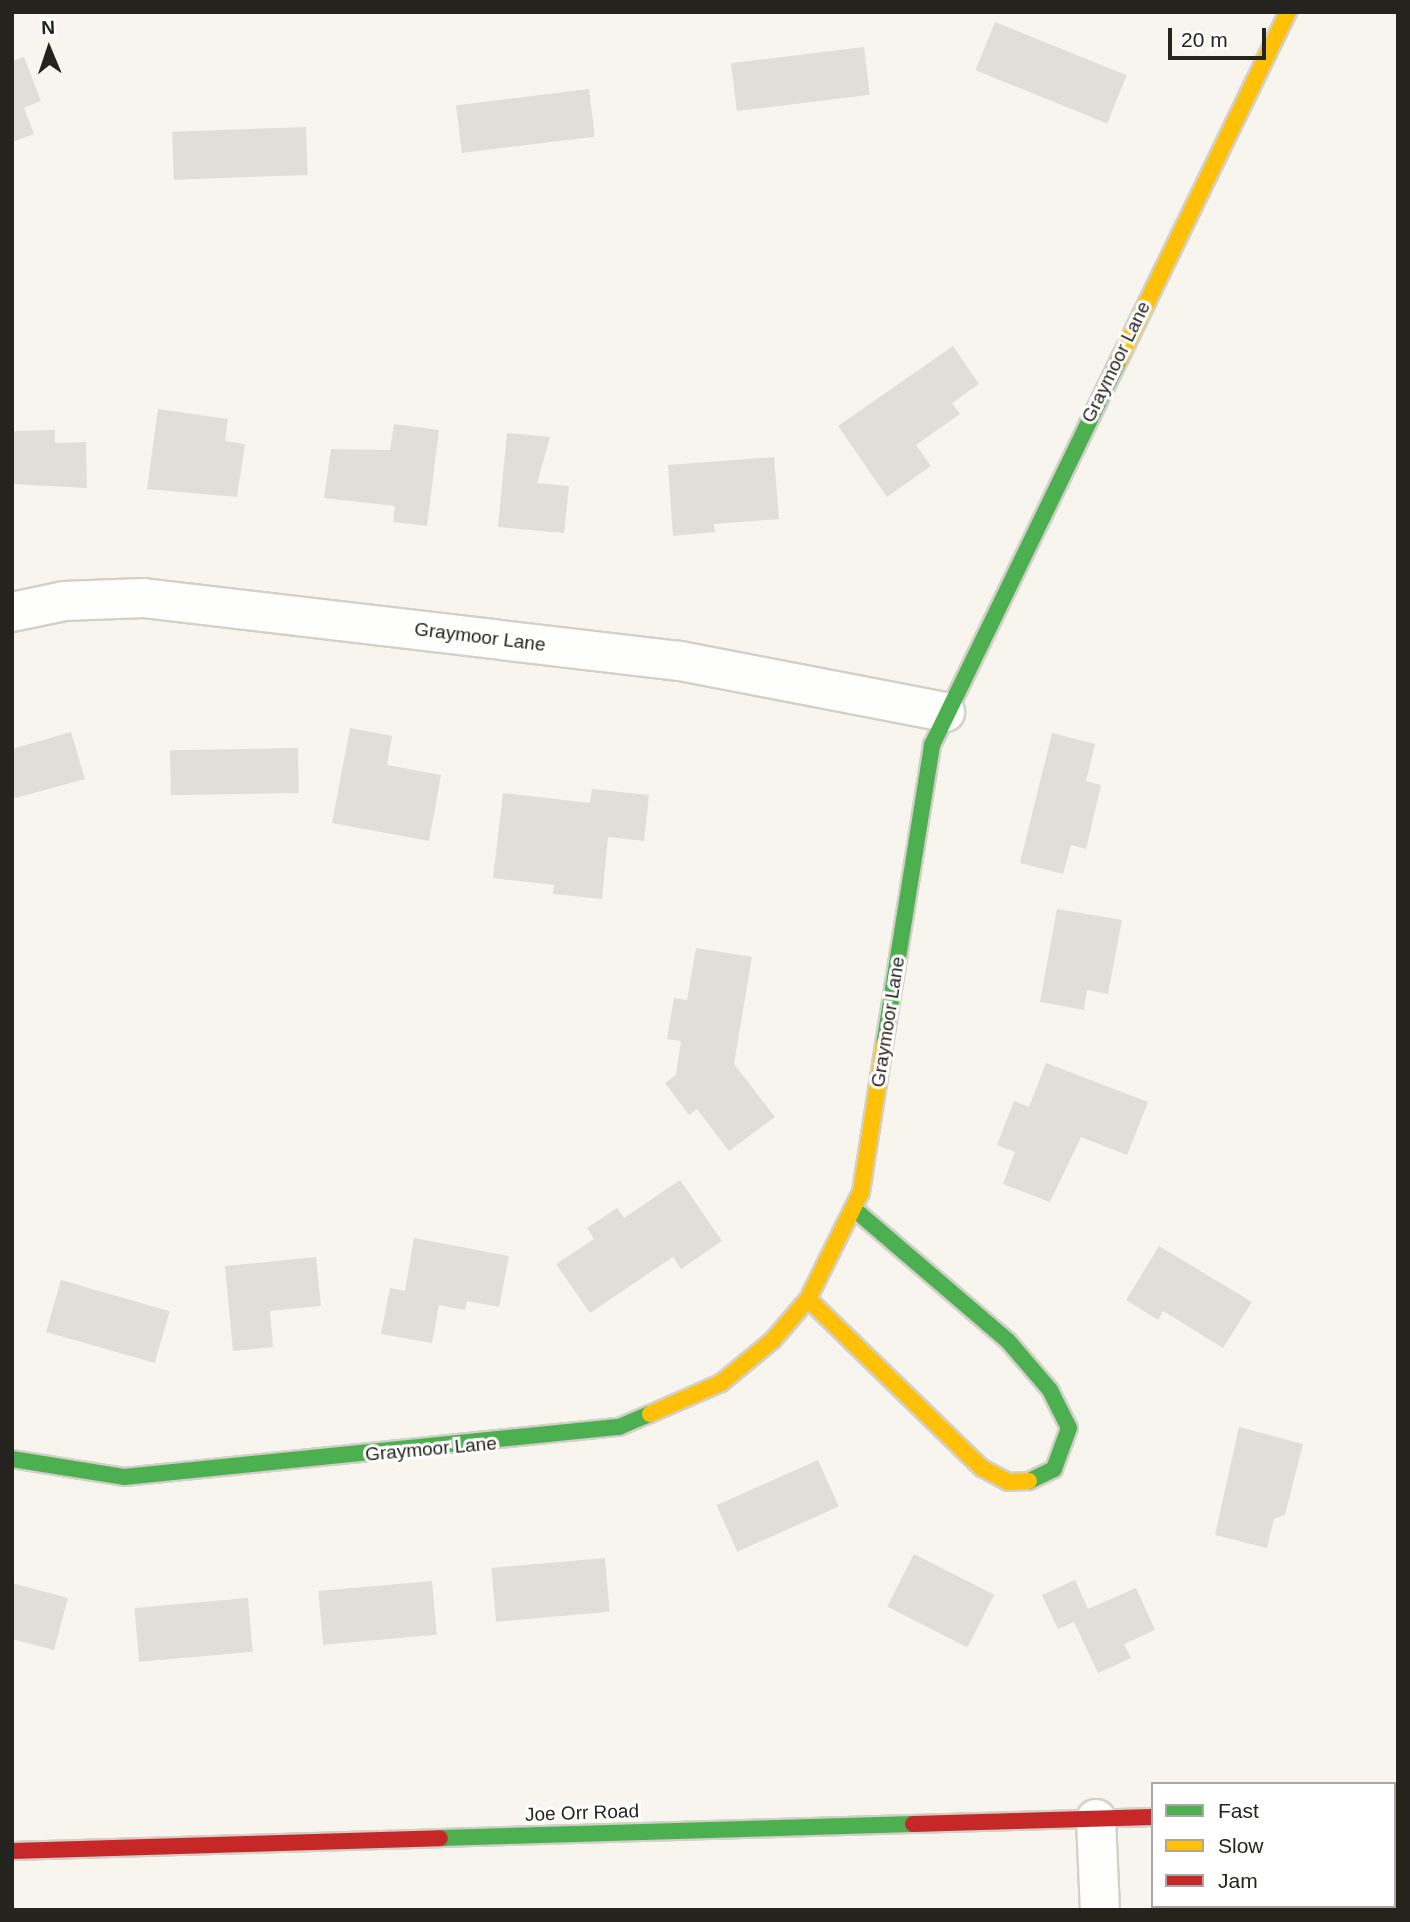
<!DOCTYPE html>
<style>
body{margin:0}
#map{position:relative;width:1410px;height:1922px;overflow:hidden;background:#f8f5ee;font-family:Helvetica,sans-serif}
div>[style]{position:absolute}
.building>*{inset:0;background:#e1ded9;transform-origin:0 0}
.roads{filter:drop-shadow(2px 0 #d3d0ca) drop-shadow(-2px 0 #d3d0ca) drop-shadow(0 2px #d3d0ca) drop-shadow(0 -2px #d3d0ca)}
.street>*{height:38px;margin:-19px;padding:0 19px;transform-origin:19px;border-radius:19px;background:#fefefc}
.fast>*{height:16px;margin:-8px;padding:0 8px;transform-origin:8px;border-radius:8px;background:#4caf50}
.slow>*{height:16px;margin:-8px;padding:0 8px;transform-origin:8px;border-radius:8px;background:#ffc107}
.jam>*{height:16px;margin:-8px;padding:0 8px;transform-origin:8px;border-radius:8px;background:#c62828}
span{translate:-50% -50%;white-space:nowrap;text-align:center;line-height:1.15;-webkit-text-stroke:6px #fff;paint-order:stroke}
.street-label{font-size:19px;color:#25231e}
.frame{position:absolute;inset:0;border:14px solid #25231e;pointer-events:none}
.legend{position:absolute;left:1151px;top:1782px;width:245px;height:126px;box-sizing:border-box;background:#fff;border:2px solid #a8a7a5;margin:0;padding:9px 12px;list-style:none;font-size:21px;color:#25231e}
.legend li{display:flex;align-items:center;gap:14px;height:35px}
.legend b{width:35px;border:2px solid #a8a7a5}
.north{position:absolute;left:14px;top:14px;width:70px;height:70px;-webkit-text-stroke:5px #fff;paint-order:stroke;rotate:358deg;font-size:19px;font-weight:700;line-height:28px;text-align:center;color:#25231e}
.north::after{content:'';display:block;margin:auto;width:24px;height:32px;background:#25231e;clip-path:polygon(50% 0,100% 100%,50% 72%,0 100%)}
.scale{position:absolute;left:1168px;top:28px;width:98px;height:32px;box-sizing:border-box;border:4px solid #25231e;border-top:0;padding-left:9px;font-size:21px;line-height:24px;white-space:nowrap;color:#25231e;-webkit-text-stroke:5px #fff;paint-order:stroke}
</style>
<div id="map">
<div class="building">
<i style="left:995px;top:22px;width:142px;height:52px;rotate:22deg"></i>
<i style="left:864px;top:47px;width:48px;height:134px;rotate:83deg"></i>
<i style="clip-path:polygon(24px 57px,41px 101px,24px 108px,34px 134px,12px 142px,12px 61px)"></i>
<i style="left:589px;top:89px;width:48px;height:134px;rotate:83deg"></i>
<i style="left:306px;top:127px;width:48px;height:134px;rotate:88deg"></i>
<i style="clip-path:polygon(953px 346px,979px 384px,952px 403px,960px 414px,916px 445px,931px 466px,887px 497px,838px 426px)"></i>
<i style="clip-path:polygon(158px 409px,228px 419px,225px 441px,245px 444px,237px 497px,147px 489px)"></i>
<i style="clip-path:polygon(394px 424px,439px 430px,427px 526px,393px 522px,395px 506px,324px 498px,331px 449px,390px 450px)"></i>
<i style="clip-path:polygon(55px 430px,55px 443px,86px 442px,87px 488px,12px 484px,12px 431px)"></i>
<i style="clip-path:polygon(507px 433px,550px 437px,537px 483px,569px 486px,564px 533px,498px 527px)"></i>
<i style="clip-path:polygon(774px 457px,779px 519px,714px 524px,715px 532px,673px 536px,668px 465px)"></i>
<i style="clip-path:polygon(350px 728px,392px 736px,387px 765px,441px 775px,429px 841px,332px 823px)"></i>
<i style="clip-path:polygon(71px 732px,85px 779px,12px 799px,12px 749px)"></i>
<i style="clip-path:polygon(1052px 733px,1095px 744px,1086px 781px,1101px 785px,1086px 849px,1071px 845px,1063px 874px,1020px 863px)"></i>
<i style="left:298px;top:748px;width:45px;height:128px;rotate:89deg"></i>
<i style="clip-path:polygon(592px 789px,649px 795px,644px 841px,608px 837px,602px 899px,553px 894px,554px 885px,493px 878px,503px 793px,590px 803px)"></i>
<i style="clip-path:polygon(1057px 909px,1122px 920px,1108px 994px,1087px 990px,1084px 1010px,1040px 1002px)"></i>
<i style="clip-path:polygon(696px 948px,752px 957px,734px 1064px,775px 1117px,729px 1151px,697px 1109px,689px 1115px,665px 1083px,676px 1075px,681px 1041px,667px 1039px,674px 998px,687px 1000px)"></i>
<i style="clip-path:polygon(1046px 1063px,1148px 1102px,1127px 1155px,1081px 1137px,1050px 1202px,1003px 1184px,1015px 1152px,997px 1145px,1014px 1101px,1029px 1107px)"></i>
<i style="clip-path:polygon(680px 1180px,722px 1241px,681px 1269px,673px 1257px,590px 1313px,556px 1264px,594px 1239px,587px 1228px,617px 1208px,624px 1218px)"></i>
<i style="clip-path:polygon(414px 1238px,509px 1256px,499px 1307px,467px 1301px,465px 1310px,439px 1305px,432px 1343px,381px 1334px,390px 1288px,405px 1291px)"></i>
<i style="clip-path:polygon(1159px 1246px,1252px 1302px,1223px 1348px,1163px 1311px,1158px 1320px,1126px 1300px)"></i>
<i style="clip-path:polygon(316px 1257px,321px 1306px,270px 1311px,273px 1347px,233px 1351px,225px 1266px)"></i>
<i style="left:61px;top:1280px;width:113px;height:54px;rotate:16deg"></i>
<i style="clip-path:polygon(1239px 1427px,1303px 1444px,1285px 1515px,1274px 1519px,1267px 1548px,1215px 1535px)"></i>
<i style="left:818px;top:1460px;width:51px;height:111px;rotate:66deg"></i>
<i style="left:914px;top:1554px;width:90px;height:59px;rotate:27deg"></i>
<i style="left:605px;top:1558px;width:54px;height:114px;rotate:85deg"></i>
<i style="clip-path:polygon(1075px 1580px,1088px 1609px,1136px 1588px,1155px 1630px,1124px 1644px,1131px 1658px,1098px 1673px,1074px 1622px,1058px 1629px,1042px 1595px)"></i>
<i style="left:432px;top:1581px;width:54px;height:114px;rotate:85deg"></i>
<i style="clip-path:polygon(12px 1583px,68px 1598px,54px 1650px,12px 1639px)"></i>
<i style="left:248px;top:1598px;width:54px;height:114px;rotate:85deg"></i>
</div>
<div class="roads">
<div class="street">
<i style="left:12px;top:612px;width:53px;rotate:-11.9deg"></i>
<i style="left:64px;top:601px;width:79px;rotate:-2.2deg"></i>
<i style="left:143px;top:598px;width:541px;rotate:6.69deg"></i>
<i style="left:680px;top:661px;width:270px;rotate:10.9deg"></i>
<i style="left:1096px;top:1819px;width:91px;rotate:87.5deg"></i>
</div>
<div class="fast">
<i style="left:884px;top:1045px;width:304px;rotate:-80.9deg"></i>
<i style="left:932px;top:745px;width:430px;rotate:-64.1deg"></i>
<i style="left:854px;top:1209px;width:203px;rotate:40.6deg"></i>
<i style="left:1008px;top:1341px;width:65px;rotate:49.4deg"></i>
<i style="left:1050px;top:1390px;width:42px;rotate:63.4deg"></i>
<i style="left:1069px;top:1428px;width:44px;rotate:110.1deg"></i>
<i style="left:1054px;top:1469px;width:28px;rotate:154deg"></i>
<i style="left:12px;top:1459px;width:113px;rotate:9.1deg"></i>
<i style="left:124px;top:1477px;width:498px;rotate:-5.8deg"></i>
<i style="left:619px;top:1427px;width:34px;rotate:-23deg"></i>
<i style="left:440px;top:1838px;width:473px;rotate:-1.7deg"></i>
</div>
<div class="slow">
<i style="left:1120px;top:358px;width:385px;rotate:-64.1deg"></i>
<i style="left:808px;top:1299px;width:119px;rotate:-63.6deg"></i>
<i style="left:861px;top:1192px;width:149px;rotate:-81.1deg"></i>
<i style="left:650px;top:1414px;width:77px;rotate:-23.6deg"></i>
<i style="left:721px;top:1383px;width:67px;rotate:-39.6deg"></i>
<i style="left:773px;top:1340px;width:54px;rotate:-49.5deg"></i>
<i style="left:808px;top:1299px;width:243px;rotate:44.2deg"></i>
<i style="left:982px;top:1468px;width:30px;rotate:28deg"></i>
<i style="left:1008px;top:1482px;width:21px;rotate:-3deg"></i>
<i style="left:1394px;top:1808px;width:4px"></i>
</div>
<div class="jam">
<i style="left:913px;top:1824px;width:240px;rotate:-1.7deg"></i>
<i style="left:12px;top:1851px;width:428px;rotate:-1.7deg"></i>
</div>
</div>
<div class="street-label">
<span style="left:1116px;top:362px;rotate:-64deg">Graymoor Lane</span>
<span style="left:480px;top:637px;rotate:7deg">Graymoor Lane</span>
<span style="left:888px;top:1022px;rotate:-81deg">Graymoor Lane</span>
<span style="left:431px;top:1449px;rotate:-5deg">Graymoor Lane</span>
<span style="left:582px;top:1813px;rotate:-2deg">Joe Orr Road</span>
</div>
<div class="frame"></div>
<ul class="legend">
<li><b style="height:9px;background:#4caf50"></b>Fast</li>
<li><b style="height:9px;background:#ffc107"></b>Slow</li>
<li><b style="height:9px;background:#c62828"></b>Jam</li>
</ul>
<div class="north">N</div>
<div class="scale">20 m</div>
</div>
